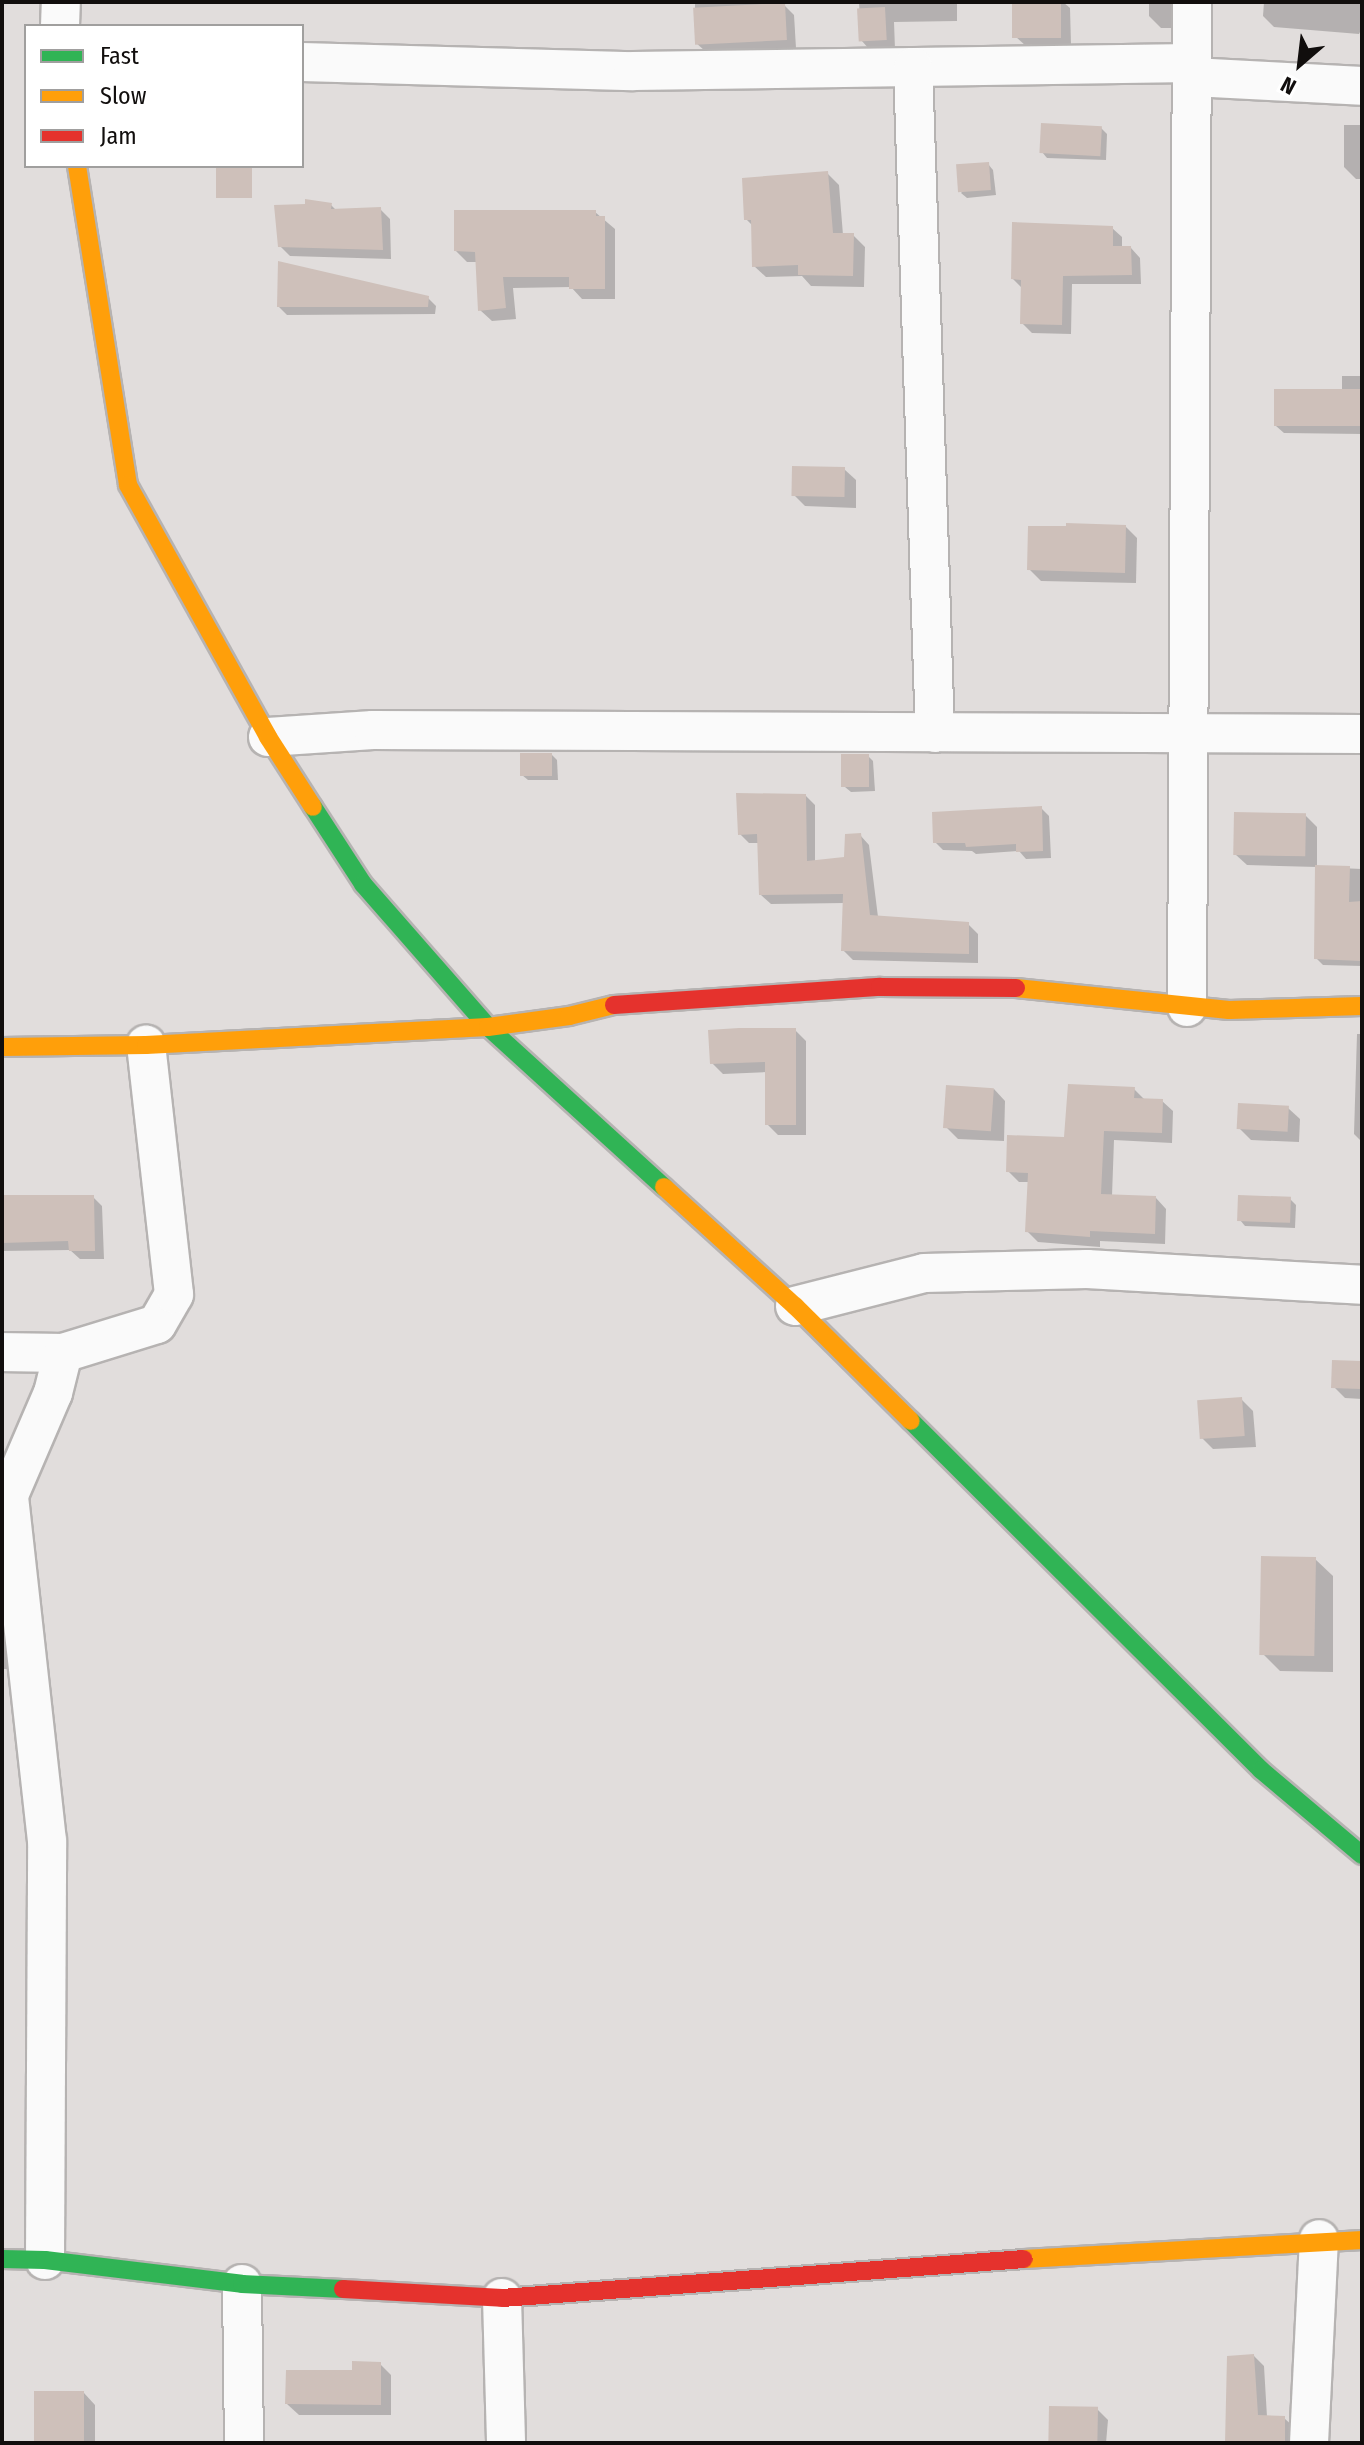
<!DOCTYPE html>
<style>
body{margin:0}
#map{position:relative;width:1364px;height:2445px;overflow:hidden;background:#e1dddc;font-family:"Fira Sans Condensed",sans-serif}
div>[style]{position:absolute}
.shadow>*{inset:0;background:#0003}
.building>*{inset:0;background:#cec0ba;transform-origin:0 0}
.roads{filter:drop-shadow(2px 0 #b6b3b2) drop-shadow(-2px 0 #b6b3b2) drop-shadow(0 2px #b6b3b2) drop-shadow(0 -2px #b6b3b2)}
.street>*{height:38px;margin:-19px;padding:0 19px;transform-origin:19px;border-radius:19px;background:#fafafa}
.fast>*{height:18px;margin:-9px;padding:0 9px;transform-origin:9px;border-radius:9px;background:#30b455}
.slow>*{height:18px;margin:-9px;padding:0 9px;transform-origin:9px;border-radius:9px;background:#ff9f0a}
.jam>*{height:18px;margin:-9px;padding:0 9px;transform-origin:9px;border-radius:9px;background:#e5322d}
span{translate:-50% -50%;white-space:nowrap;text-align:center;line-height:1.15;-webkit-text-stroke:6px #fff;paint-order:stroke}
.frame{position:absolute;inset:0;border:4px solid #110e0d;pointer-events:none}
.legend{position:absolute;left:24px;top:24px;width:280px;height:144px;box-sizing:border-box;background:#fff;border:2px solid #a09f9e;margin:0;padding:10px 14px;list-style:none;font-size:24px;color:#110e0d}
.legend li{display:flex;align-items:center;gap:16px;height:40px}
.legend b{width:40px;border:2px solid #a09f9e}
.north{position:absolute;left:1260px;top:24px;width:80px;height:80px;-webkit-text-stroke:6px #fff;paint-order:stroke;rotate:208deg;font-size:22px;font-weight:700;line-height:32px;text-align:center;color:#110e0d}
.north::after{content:'';display:block;margin:auto;width:28px;height:36px;background:#110e0d;clip-path:polygon(50% 0,100% 100%,50% 72%,0 100%)}
</style>
<div id="map">
<div class="shadow">
<i style="clip-path:polygon(695px 2px,784px 5px,794px 15px,796px 48px,705px 51px,695px 42px)"></i>
<i style="clip-path:polygon(859px 2px,957px 2px,957px 21px,894px 22px,895px 49px,870px 50px,861px 40px)"></i>
<i style="clip-path:polygon(1014px 2px,1063px 2px,1070px 8px,1071px 45px,1026px 46px,1016px 37px)"></i>
<i style="clip-path:polygon(1149px 2px,1181px 2px,1181px 28px,1161px 28px,1149px 16px)"></i>
<i style="clip-path:polygon(1264px 2px,1362px 2px,1362px 28px,1359px 34px,1274px 27px,1263px 16px)"></i>
<i style="clip-path:polygon(1344px 125px,1362px 125px,1362px 179px,1356px 179px,1344px 167px)"></i>
<i style="clip-path:polygon(1101px 128px,1107px 134px,1106px 160px,1047px 158px,1042px 152px)"></i>
<i style="clip-path:polygon(988px 164px,993px 170px,996px 195px,967px 198px,961px 193px)"></i>
<i style="clip-path:polygon(827px 173px,839px 185px,843px 235px,853px 235px,865px 247px,864px 287px,811px 286px,802px 276px,766px 277px,754px 266px,753px 226px,746px 219px)"></i>
<i style="clip-path:polygon(331px 205px,337px 211px,380px 209px,390px 219px,391px 259px,290px 256px,280px 246px)"></i>
<i style="clip-path:polygon(595px 212px,615px 229px,615px 299px,582px 299px,571px 287px,513px 288px,516px 319px,492px 321px,480px 310px,478px 262px,467px 262px,456px 251px)"></i>
<i style="clip-path:polygon(1112px 228px,1122px 237px,1122px 248px,1131px 248px,1140px 258px,1141px 284px,1072px 284px,1071px 334px,1032px 333px,1022px 323px,1023px 289px,1013px 279px)"></i>
<i style="clip-path:polygon(428px 298px,436px 306px,435px 314px,287px 315px,279px 307px)"></i>
<i style="clip-path:polygon(1342px 376px,1362px 376px,1362px 434px,1284px 433px,1276px 426px,1342px 391px)"></i>
<i style="clip-path:polygon(844px 469px,856px 480px,856px 508px,805px 506px,794px 495px)"></i>
<i style="clip-path:polygon(1125px 526px,1137px 538px,1136px 583px,1041px 581px,1029px 569px)"></i>
<i style="clip-path:polygon(552px 755px,557px 760px,558px 780px,528px 780px,522px 775px)"></i>
<i style="clip-path:polygon(868px 756px,873px 761px,875px 791px,851px 792px,845px 787px)"></i>
<i style="clip-path:polygon(806px 796px,815px 805px,815px 862px,846px 859px,860px 835px,869px 845px,878px 917px,968px 924px,978px 934px,978px 963px,853px 960px,843px 950px,845px 903px,771px 904px,761px 895px,760px 843px,749px 843px,740px 834px)"></i>
<i style="clip-path:polygon(1041px 808px,1049px 816px,1051px 858px,1026px 859px,1019px 851px,976px 854px,972px 851px,943px 850px,935px 842px)"></i>
<i style="clip-path:polygon(1305px 815px,1317px 827px,1317px 867px,1247px 865px,1235px 854px)"></i>
<i style="clip-path:polygon(1317px 867px,1362px 869px,1362px 966px,1323px 965px,1316px 958px)"></i>
<i style="clip-path:polygon(795px 1030px,806px 1041px,806px 1135px,778px 1135px,767px 1124px,767px 1072px,723px 1074px,712px 1063px)"></i>
<i style="clip-path:polygon(1357px 1034px,1362px 1034px,1362px 1142px,1354px 1134px)"></i>
<i style="clip-path:polygon(994px 1089px,1005px 1101px,1004px 1141px,958px 1139px,946px 1127px)"></i>
<i style="clip-path:polygon(1134px 1089px,1145px 1100px,1162px 1101px,1173px 1111px,1172px 1143px,1114px 1140px,1112px 1196px,1156px 1198px,1166px 1209px,1165px 1244px,1100px 1241px,1100px 1247px,1038px 1242px,1027px 1231px,1029px 1182px,1019px 1182px,1008px 1171px,1066px 1139px)"></i>
<i style="clip-path:polygon(1288px 1108px,1300px 1119px,1299px 1142px,1251px 1140px,1240px 1129px)"></i>
<i style="clip-path:polygon(2px 1197px,93px 1197px,102px 1206px,104px 1259px,80px 1259px,70px 1250px,2px 1251px)"></i>
<i style="clip-path:polygon(1290px 1199px,1296px 1205px,1295px 1228px,1245px 1226px,1240px 1220px)"></i>
<i style="clip-path:polygon(1362px 1363px,1362px 1399px,1345px 1398px,1334px 1387px)"></i>
<i style="clip-path:polygon(1241px 1399px,1253px 1411px,1256px 1447px,1213px 1449px,1202px 1438px)"></i>
<i style="clip-path:polygon(1315px 1559px,1333px 1576px,1333px 1672px,1280px 1671px,1263px 1654px)"></i>
<i style="clip-path:polygon(2px 1630px,6px 1634px,10px 1669px,2px 1669px)"></i>
<i style="clip-path:polygon(1254px 2356px,1264px 2366px,1267px 2417px,1284px 2418px,1295px 2428px,1294px 2443px,1227px 2443px)"></i>
<i style="clip-path:polygon(380px 2364px,391px 2375px,391px 2415px,299px 2415px,287px 2404px)"></i>
<i style="clip-path:polygon(84px 2393px,95px 2405px,95px 2443px,36px 2443px)"></i>
<i style="clip-path:polygon(1097px 2409px,1108px 2420px,1106px 2443px,1049px 2443px)"></i>
</div>
<div class="building">
<i style="left:1012px;top:2px;width:49px;height:36px"></i>
<i style="left:785px;top:3px;width:37px;height:92px;rotate:87deg"></i>
<i style="left:885px;top:7px;width:33px;height:28px;rotate:87deg"></i>
<i style="left:1041px;top:123px;width:61px;height:30px;rotate:3deg"></i>
<i style="left:989px;top:162px;width:28px;height:33px;rotate:86deg"></i>
<i style="left:216px;top:166px;width:36px;height:32px"></i>
<i style="clip-path:polygon(828px 171px,833px 233px,854px 233px,853px 276px,798px 275px,798px 265px,752px 267px,751px 220px,744px 220px,742px 178px)"></i>
<i style="clip-path:polygon(305px 199px,332px 203px,331px 209px,381px 207px,383px 250px,278px 247px,274px 205px,305px 204px)"></i>
<i style="clip-path:polygon(454px 210px,596px 210px,596px 216px,605px 216px,605px 289px,569px 289px,569px 277px,503px 277px,506px 308px,478px 311px,475px 252px,454px 251px)"></i>
<i style="clip-path:polygon(1012px 222px,1113px 226px,1113px 246px,1131px 246px,1132px 275px,1063px 276px,1062px 325px,1020px 324px,1021px 280px,1011px 279px)"></i>
<i style="clip-path:polygon(278px 261px,429px 296px,428px 307px,277px 307px)"></i>
<i style="left:1274px;top:389px;width:88px;height:37px"></i>
<i style="left:792px;top:466px;width:53px;height:30px;rotate:1deg"></i>
<i style="clip-path:polygon(1066px 523px,1126px 525px,1125px 573px,1027px 570px,1028px 526px,1066px 526px)"></i>
<i style="left:520px;top:753px;width:32px;height:23px"></i>
<i style="left:841px;top:754px;width:28px;height:33px"></i>
<i style="clip-path:polygon(736px 793px,806px 794px,807px 861px,844px 857px,845px 834px,861px 833px,870px 915px,969px 922px,969px 954px,841px 951px,843px 894px,759px 895px,757px 834px,738px 835px)"></i>
<i style="clip-path:polygon(1042px 806px,1043px 851px,1016px 852px,1016px 844px,966px 847px,965px 843px,933px 843px,932px 812px)"></i>
<i style="left:1234px;top:812px;width:72px;height:43px;rotate:1deg"></i>
<i style="clip-path:polygon(1315px 865px,1350px 866px,1349px 902px,1362px 901px,1362px 961px,1314px 959px)"></i>
<i style="clip-path:polygon(739px 1028px,796px 1028px,796px 1125px,765px 1125px,765px 1062px,710px 1064px,708px 1030px)"></i>
<i style="clip-path:polygon(1068px 1084px,1135px 1087px,1134px 1098px,1163px 1099px,1162px 1133px,1104px 1131px,1101px 1194px,1156px 1196px,1155px 1234px,1090px 1231px,1090px 1237px,1025px 1232px,1028px 1173px,1006px 1172px,1007px 1135px,1064px 1137px)"></i>
<i style="left:946px;top:1085px;width:48px;height:43px;rotate:4deg"></i>
<i style="left:1238px;top:1103px;width:51px;height:26px;rotate:3deg"></i>
<i style="clip-path:polygon(2px 1195px,94px 1195px,95px 1251px,69px 1251px,68px 1241px,2px 1243px)"></i>
<i style="left:1238px;top:1195px;width:53px;height:26px;rotate:2deg"></i>
<i style="left:1332px;top:1360px;width:30px;height:28px;rotate:2deg"></i>
<i style="left:1242px;top:1397px;width:39px;height:45px;rotate:86deg"></i>
<i style="left:1261px;top:1556px;width:55px;height:99px;rotate:1deg"></i>
<i style="clip-path:polygon(1254px 2354px,1258px 2415px,1285px 2416px,1285px 2443px,1225px 2443px,1227px 2356px)"></i>
<i style="clip-path:polygon(352px 2361px,381px 2362px,381px 2405px,285px 2404px,286px 2370px,352px 2370px)"></i>
<i style="left:34px;top:2391px;width:50px;height:52px"></i>
<i style="left:1049px;top:2406px;width:49px;height:37px;rotate:1deg"></i>
</div>
<div class="roads">
<div class="street">
<i style="left:60px;top:26px;width:24px;rotate:-88deg"></i>
<i style="left:302px;top:62px;width:331px;rotate:1.6deg"></i>
<i style="left:633px;top:71px;width:559px;rotate:-0.82deg"></i>
<i style="left:913px;top:67px;width:666px;rotate:88.11deg"></i>
<i style="left:1192px;top:77px;width:170px;rotate:3deg"></i>
<i style="left:268px;top:737px;width:105px;rotate:-3.8deg"></i>
<i style="left:373px;top:730px;width:989px;rotate:0.23deg"></i>
<i style="left:1187px;top:1007px;width:1005px;rotate:-89.71deg"></i>
<i style="left:795px;top:1306px;width:133px;rotate:-14.3deg"></i>
<i style="left:924px;top:1273px;width:163px;rotate:-1.4deg"></i>
<i style="left:1087px;top:1269px;width:275px;rotate:3.3deg"></i>
<i style="left:2px;top:1352px;width:61px;rotate:0.9deg"></i>
<i style="left:45px;top:2260px;width:419px;rotate:-89.7deg"></i>
<i style="left:47px;top:1841px;width:348px;rotate:-96.3deg"></i>
<i style="left:9px;top:1495px;width:111px;rotate:-66.7deg"></i>
<i style="left:53px;top:1393px;width:41px;rotate:-76deg"></i>
<i style="left:63px;top:1353px;width:98px;rotate:-17.1deg"></i>
<i style="left:157px;top:1324px;width:34px;rotate:-60deg"></i>
<i style="left:174px;top:1294px;width:251px;rotate:-96.4deg"></i>
<i style="left:242px;top:2284px;width:159px;rotate:89.3deg"></i>
<i style="left:502px;top:2298px;width:145px;rotate:88.4deg"></i>
<i style="left:1309px;top:2443px;width:204px;rotate:-87.2deg"></i>
</div>
<div class="fast">
<i style="left:313px;top:807px;width:92px;rotate:57deg"></i>
<i style="left:363px;top:884px;width:190px;rotate:48.8deg"></i>
<i style="left:488px;top:1027px;width:238px;rotate:42.3deg"></i>
<i style="left:911px;top:1421px;width:494px;rotate:44.9deg"></i>
<i style="left:1261px;top:1770px;width:132px;rotate:40.1deg"></i>
<i style="left:2px;top:2259px;width:43px;rotate:1.3deg"></i>
<i style="left:45px;top:2260px;width:198px;rotate:6.9deg"></i>
<i style="left:242px;top:2284px;width:101px;rotate:2.8deg"></i>
</div>
<div class="slow">
<i style="left:77px;top:166px;width:323px;rotate:80.9deg"></i>
<i style="left:128px;top:485px;width:288px;rotate:60.9deg"></i>
<i style="left:268px;top:737px;width:83px;rotate:57.3deg"></i>
<i style="left:1016px;top:988px;width:214px;rotate:5.9deg"></i>
<i style="left:1229px;top:1010px;width:133px;rotate:-1.7deg"></i>
<i style="left:2px;top:1047px;width:144px;rotate:-0.8deg"></i>
<i style="left:146px;top:1045px;width:342px;rotate:-3deg"></i>
<i style="left:488px;top:1027px;width:82px;rotate:-7.7deg"></i>
<i style="left:569px;top:1016px;width:46px;rotate:-13.7deg"></i>
<i style="left:664px;top:1187px;width:177px;rotate:42.3deg"></i>
<i style="left:795px;top:1306px;width:163px;rotate:44.8deg"></i>
<i style="left:1024px;top:2259px;width:339px;rotate:-3.2deg"></i>
</div>
<div class="jam">
<i style="left:614px;top:1005px;width:267px;rotate:-3.9deg"></i>
<i style="left:880px;top:987px;width:136px;rotate:0.4deg"></i>
<i style="left:343px;top:2289px;width:159px;rotate:3.2deg"></i>
<i style="left:502px;top:2298px;width:523px;rotate:-4.27deg"></i>
</div>
</div>
<div class="frame"></div>
<ul class="legend">
<li><b style="height:10px;background:#30b455"></b>Fast</li>
<li><b style="height:10px;background:#ff9f0a"></b>Slow</li>
<li><b style="height:10px;background:#e5322d"></b>Jam</li>
</ul>
<div class="north">N</div>
</div>
